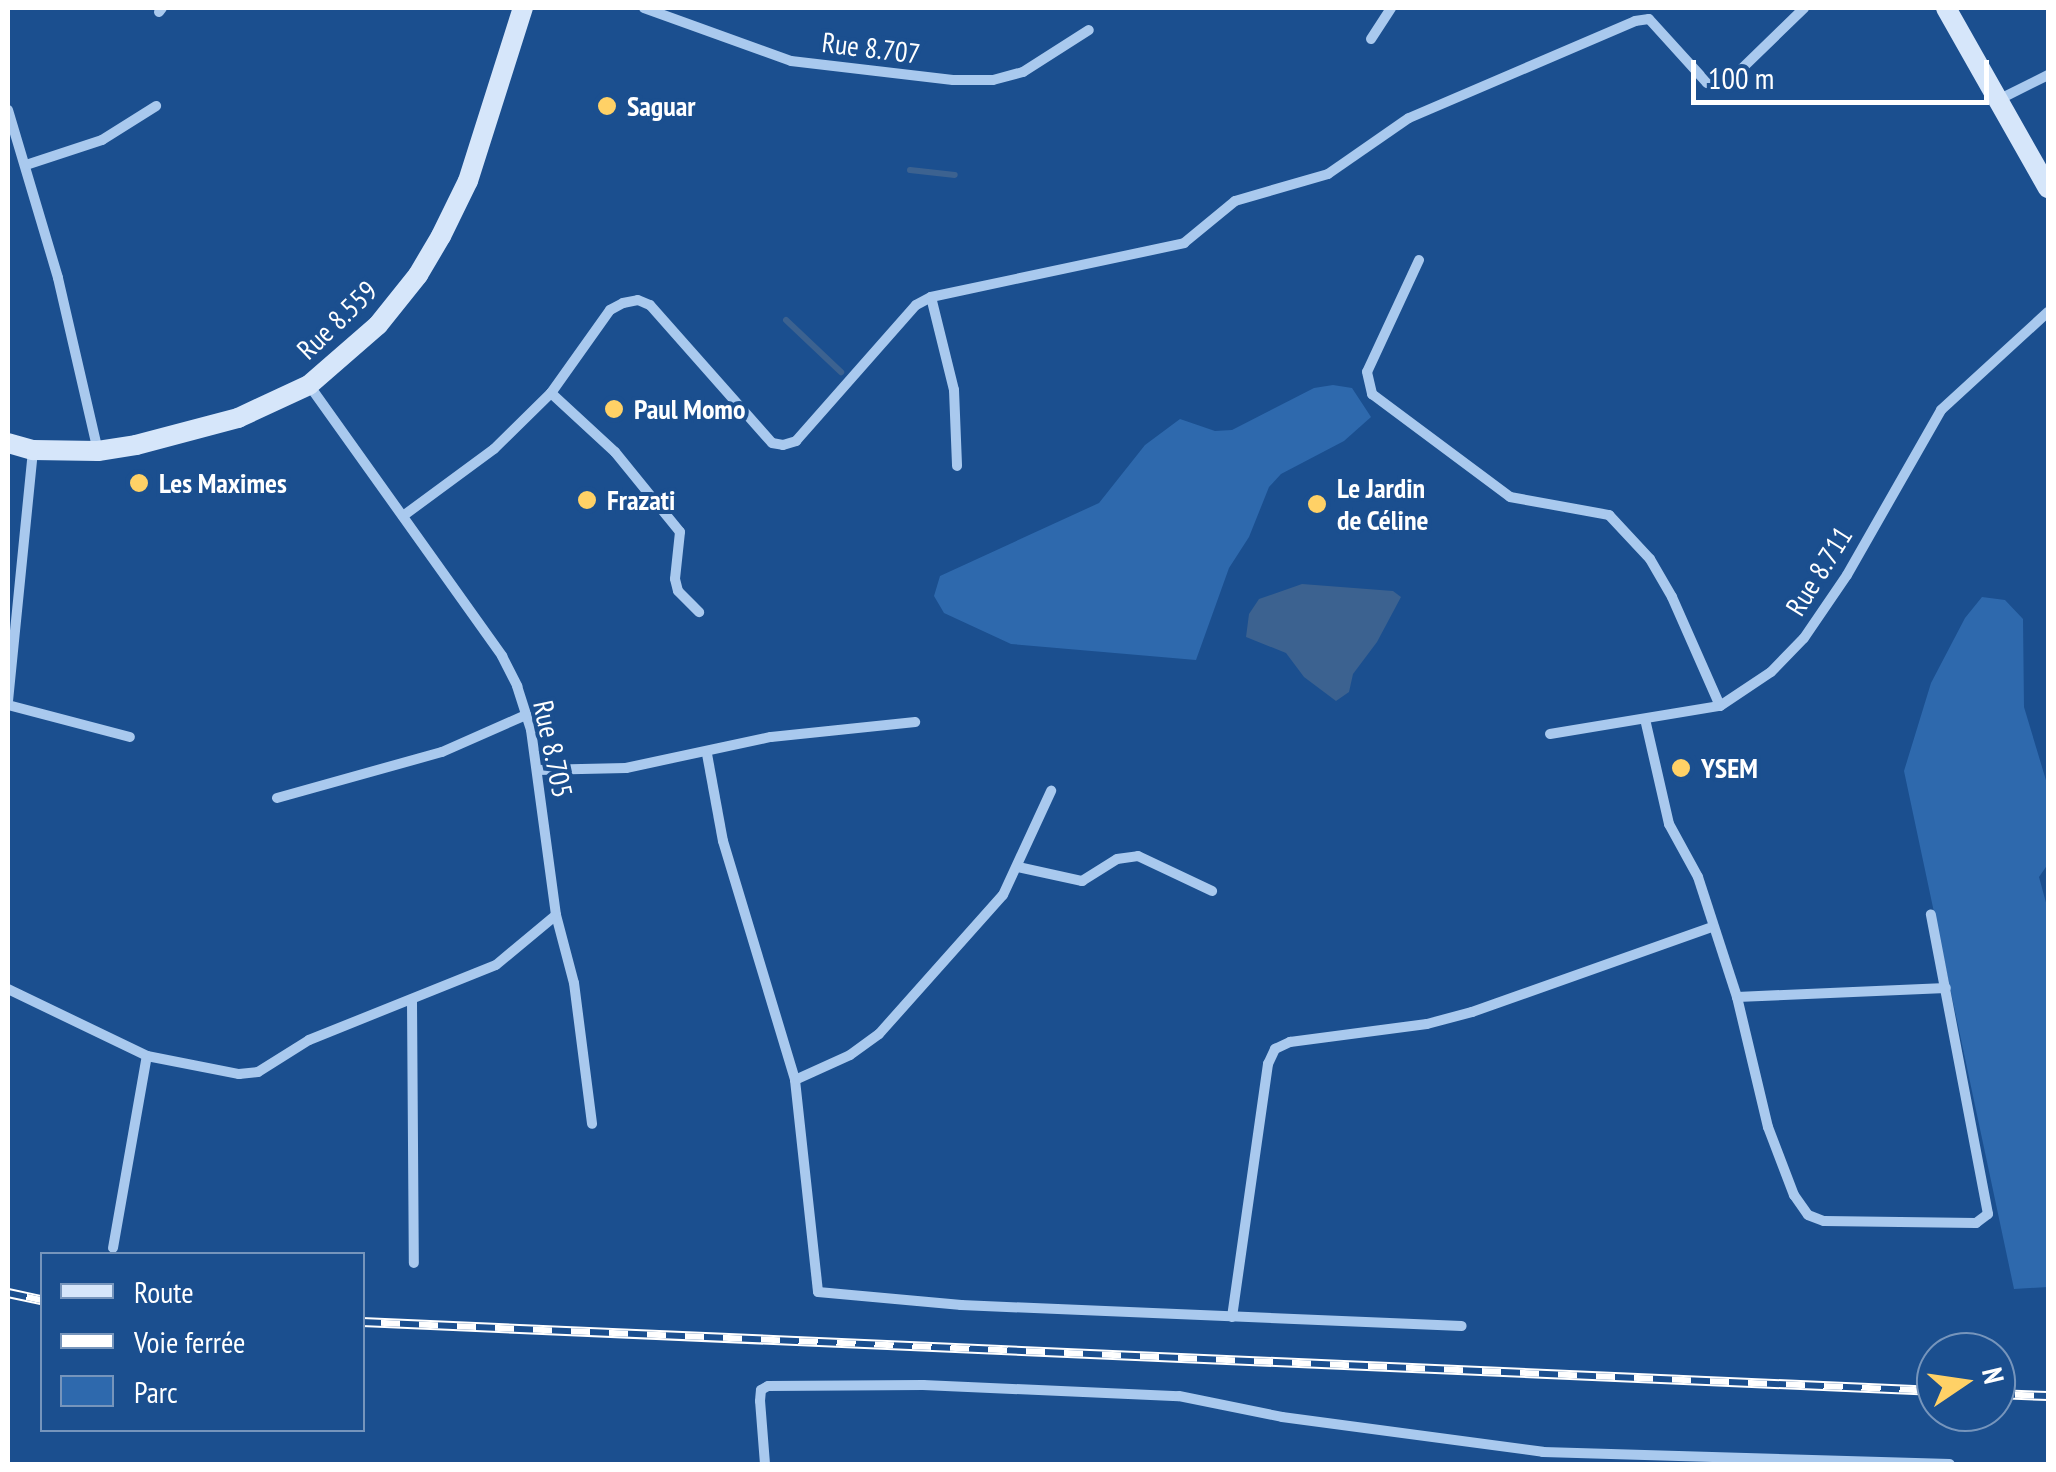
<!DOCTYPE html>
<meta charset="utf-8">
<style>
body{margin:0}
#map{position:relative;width:2056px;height:1472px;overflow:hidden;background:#1b4f8f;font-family:"PT Sans Narrow",sans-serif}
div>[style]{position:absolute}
.green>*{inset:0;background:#2e69ad}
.water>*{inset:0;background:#3c6290}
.stream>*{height:6px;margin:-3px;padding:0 3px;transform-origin:3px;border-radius:3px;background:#3c6290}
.minor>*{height:10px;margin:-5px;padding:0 5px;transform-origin:5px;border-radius:5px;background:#a9c9ee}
.secondary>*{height:20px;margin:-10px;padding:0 10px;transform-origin:10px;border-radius:10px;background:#d6e6fa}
.rail>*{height:10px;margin-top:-5px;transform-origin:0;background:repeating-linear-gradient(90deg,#1b4f8f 0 19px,#fff 0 38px);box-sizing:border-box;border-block:2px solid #fff}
.dots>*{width:28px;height:28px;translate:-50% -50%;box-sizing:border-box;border:5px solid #1b4f8f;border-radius:50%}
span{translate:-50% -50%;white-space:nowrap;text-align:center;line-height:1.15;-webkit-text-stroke:8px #1b4f8f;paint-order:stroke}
.street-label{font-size:28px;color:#fff}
.poi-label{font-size:28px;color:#fff;font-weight:700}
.left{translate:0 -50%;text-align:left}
.frame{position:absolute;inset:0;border:10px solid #fff;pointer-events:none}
.legend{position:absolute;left:40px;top:1252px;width:325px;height:180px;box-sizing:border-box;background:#1b4f8f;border:2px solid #7695bc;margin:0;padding:12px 18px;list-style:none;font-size:30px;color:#fff}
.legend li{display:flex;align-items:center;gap:20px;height:50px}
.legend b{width:50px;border:2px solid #7695bc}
.north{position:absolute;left:1916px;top:1332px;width:100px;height:100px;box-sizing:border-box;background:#1b4f8f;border:2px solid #7695bc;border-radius:50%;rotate:77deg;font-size:28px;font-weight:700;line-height:40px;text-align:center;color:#fff}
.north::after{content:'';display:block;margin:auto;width:35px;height:45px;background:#ffd166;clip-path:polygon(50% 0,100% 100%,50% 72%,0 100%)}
.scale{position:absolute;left:1691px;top:60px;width:298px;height:45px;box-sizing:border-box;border:5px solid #fff;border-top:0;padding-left:12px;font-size:30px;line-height:35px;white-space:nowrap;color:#fff;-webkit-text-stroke:8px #1b4f8f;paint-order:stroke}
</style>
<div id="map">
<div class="green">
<i style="clip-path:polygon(1333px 385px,1352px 388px,1371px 417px,1344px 441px,1281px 474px,1269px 487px,1249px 537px,1229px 568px,1196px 660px,1011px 644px,944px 613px,934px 596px,940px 576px,1099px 503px,1145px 445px,1180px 419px,1215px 431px,1232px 430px,1314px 388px)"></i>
<i style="clip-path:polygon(1982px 597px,2005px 600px,2023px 619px,2024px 707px,2048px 787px,2048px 864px,2039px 877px,2048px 910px,2048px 1287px,2014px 1289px,1904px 771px,1931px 683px,1965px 618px)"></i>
</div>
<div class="water">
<i style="clip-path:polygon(1302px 584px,1393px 591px,1401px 597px,1377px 642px,1353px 674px,1349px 692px,1336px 701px,1304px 677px,1286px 653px,1246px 637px,1249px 614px,1259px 599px)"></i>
</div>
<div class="stream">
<i style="left:910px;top:170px;width:45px;rotate:6.3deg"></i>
<i style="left:786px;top:320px;width:76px;rotate:43.4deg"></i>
</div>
<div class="minor">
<i style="left:644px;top:8px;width:156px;rotate:19.8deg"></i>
<i style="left:791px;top:61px;width:163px;rotate:6.7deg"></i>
<i style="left:953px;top:80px;width:40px"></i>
<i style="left:993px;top:80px;width:31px;rotate:-15deg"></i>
<i style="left:1023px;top:72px;width:78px;rotate:-32.5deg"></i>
<i style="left:159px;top:12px;width:5px;rotate:-53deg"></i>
<i style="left:1371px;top:39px;width:37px;rotate:-57deg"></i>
<i style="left:1998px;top:100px;width:56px;rotate:-26.6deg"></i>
<i style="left:8px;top:110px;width:175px;rotate:73.4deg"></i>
<i style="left:58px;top:278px;width:178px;rotate:77deg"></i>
<i style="left:26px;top:165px;width:80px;rotate:-18.2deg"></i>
<i style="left:102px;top:140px;width:64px;rotate:-32.2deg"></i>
<i style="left:1419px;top:260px;width:123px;rotate:114.9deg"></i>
<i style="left:1367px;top:372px;width:23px;rotate:77deg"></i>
<i style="left:1372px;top:394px;width:172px;rotate:36.7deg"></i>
<i style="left:1510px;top:497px;width:101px;rotate:10.3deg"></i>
<i style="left:1609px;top:515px;width:60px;rotate:47deg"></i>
<i style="left:1650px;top:559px;width:44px;rotate:59.9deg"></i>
<i style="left:1672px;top:597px;width:119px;rotate:66.2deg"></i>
<i style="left:931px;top:297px;width:96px;rotate:76.1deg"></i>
<i style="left:954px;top:390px;width:76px;rotate:87.7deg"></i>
<i style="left:309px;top:385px;width:333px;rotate:54.5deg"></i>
<i style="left:502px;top:656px;width:34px;rotate:63deg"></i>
<i style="left:517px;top:686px;width:46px;rotate:72.3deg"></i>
<i style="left:531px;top:730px;width:187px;rotate:82.3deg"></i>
<i style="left:556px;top:915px;width:70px;rotate:75.2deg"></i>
<i style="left:574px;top:983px;width:142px;rotate:82.7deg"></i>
<i style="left:551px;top:393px;width:87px;rotate:42.7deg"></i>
<i style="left:615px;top:452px;width:103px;rotate:50.9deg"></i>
<i style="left:680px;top:532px;width:47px;rotate:96.1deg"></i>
<i style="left:675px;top:579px;width:12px;rotate:76deg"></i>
<i style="left:678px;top:591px;width:30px;rotate:45deg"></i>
<i style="left:403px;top:516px;width:113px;rotate:-36.4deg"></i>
<i style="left:494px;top:449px;width:80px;rotate:-44.5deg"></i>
<i style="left:551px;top:393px;width:102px;rotate:-54.6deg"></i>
<i style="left:610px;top:310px;width:15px;rotate:-28deg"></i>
<i style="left:623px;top:303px;width:15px;rotate:-11deg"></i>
<i style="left:638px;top:300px;width:13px;rotate:23deg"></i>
<i style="left:650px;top:305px;width:184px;rotate:48.5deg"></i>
<i style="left:772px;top:443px;width:11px;rotate:10deg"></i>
<i style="left:783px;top:445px;width:14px;rotate:-17deg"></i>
<i style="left:796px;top:441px;width:181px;rotate:-48.6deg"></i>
<i style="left:916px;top:305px;width:17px;rotate:-28deg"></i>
<i style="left:931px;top:297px;width:259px;rotate:-12deg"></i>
<i style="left:1184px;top:243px;width:66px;rotate:-39.5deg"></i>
<i style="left:1235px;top:201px;width:97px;rotate:-16.2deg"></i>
<i style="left:1328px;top:174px;width:98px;rotate:-34.7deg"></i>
<i style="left:1409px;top:118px;width:246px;rotate:-23.2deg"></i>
<i style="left:1635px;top:21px;width:14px;rotate:-8deg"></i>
<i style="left:1649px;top:19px;width:86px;rotate:47.8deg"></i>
<i style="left:1707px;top:83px;width:11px;rotate:10deg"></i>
<i style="left:1718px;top:85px;width:12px;rotate:-20deg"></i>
<i style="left:1729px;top:81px;width:105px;rotate:-44.2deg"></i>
<i style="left:8px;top:701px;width:252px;rotate:-84.3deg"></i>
<i style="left:8px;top:705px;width:126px;rotate:14.7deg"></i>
<i style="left:1645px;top:719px;width:108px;rotate:77.1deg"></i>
<i style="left:1669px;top:824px;width:60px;rotate:61.3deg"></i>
<i style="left:1698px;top:877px;width:126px;rotate:72deg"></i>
<i style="left:1737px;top:997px;width:134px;rotate:76.6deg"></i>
<i style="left:1768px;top:1127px;width:73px;rotate:69.1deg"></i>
<i style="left:1794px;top:1195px;width:24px;rotate:55deg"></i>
<i style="left:1808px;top:1215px;width:17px;rotate:21deg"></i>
<i style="left:1824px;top:1221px;width:152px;rotate:0.8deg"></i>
<i style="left:1976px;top:1223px;width:15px;rotate:-37deg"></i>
<i style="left:1988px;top:1214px;width:305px;rotate:-100.8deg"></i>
<i style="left:1550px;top:734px;width:172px;rotate:-9.4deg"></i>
<i style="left:1720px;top:706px;width:61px;rotate:-33.7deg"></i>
<i style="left:1771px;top:672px;width:47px;rotate:-45.9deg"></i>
<i style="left:1804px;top:638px;width:76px;rotate:-55.7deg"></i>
<i style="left:1847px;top:575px;width:190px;rotate:-60.3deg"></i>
<i style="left:1941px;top:410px;width:145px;rotate:-42.5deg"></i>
<i style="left:707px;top:754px;width:88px;rotate:79.6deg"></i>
<i style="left:723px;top:841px;width:250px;rotate:73.2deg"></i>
<i style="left:795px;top:1080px;width:213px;rotate:83.8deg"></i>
<i style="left:818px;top:1292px;width:144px;rotate:5.2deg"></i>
<i style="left:961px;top:1305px;width:501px;rotate:2.4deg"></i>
<i style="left:537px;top:770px;width:89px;rotate:-1.3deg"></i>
<i style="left:626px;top:768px;width:148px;rotate:-12.1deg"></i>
<i style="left:771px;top:737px;width:145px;rotate:-5.9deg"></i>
<i style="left:277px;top:798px;width:171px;rotate:-15.6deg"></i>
<i style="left:442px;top:752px;width:92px;rotate:-23.8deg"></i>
<i style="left:1018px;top:867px;width:66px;rotate:12.3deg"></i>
<i style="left:1082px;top:881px;width:41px;rotate:-32.2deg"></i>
<i style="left:1117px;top:859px;width:21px;rotate:-8deg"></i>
<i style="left:1138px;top:856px;width:82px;rotate:25.3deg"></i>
<i style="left:8px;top:989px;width:154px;rotate:25.7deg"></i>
<i style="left:147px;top:1056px;width:94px;rotate:11.1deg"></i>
<i style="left:239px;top:1074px;width:19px;rotate:-6deg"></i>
<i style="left:258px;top:1072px;width:60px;rotate:-32.1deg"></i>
<i style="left:309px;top:1040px;width:201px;rotate:-21.9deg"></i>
<i style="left:496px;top:965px;width:78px;rotate:-39.8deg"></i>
<i style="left:1737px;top:997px;width:209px;rotate:-2.5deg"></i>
<i style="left:412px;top:1001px;width:262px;rotate:89.6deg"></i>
<i style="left:795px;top:1080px;width:60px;rotate:-24.4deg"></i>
<i style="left:850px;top:1055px;width:36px;rotate:-36deg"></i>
<i style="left:879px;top:1034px;width:186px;rotate:-48.3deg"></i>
<i style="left:1003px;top:895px;width:115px;rotate:-65.2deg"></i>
<i style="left:113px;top:1248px;width:195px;rotate:-80deg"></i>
<i style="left:1232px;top:1317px;width:256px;rotate:-81.9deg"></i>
<i style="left:1268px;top:1064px;width:17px;rotate:-65deg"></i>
<i style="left:1275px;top:1049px;width:17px;rotate:-25deg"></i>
<i style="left:1290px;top:1042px;width:138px;rotate:-7.5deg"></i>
<i style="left:1427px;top:1024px;width:47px;rotate:-14.9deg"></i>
<i style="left:1472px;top:1012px;width:255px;rotate:-19.5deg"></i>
<i style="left:765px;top:1464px;width:63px;rotate:-94.5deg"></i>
<i style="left:760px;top:1401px;width:11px;rotate:-85deg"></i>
<i style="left:761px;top:1390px;width:8px;rotate:-30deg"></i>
<i style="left:768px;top:1386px;width:155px;rotate:-0.4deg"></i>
<i style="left:923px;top:1385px;width:256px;rotate:2.5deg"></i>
<i style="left:1179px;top:1396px;width:105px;rotate:11.5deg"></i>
<i style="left:1282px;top:1417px;width:263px;rotate:7.6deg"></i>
<i style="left:1543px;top:1452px;width:407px;rotate:1.7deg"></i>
</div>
<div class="secondary">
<i style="left:1946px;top:8px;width:207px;rotate:60.5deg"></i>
<i style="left:8px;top:443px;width:26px;rotate:16deg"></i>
<i style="left:33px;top:450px;width:65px;rotate:0.9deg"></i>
<i style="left:98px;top:451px;width:38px;rotate:-9deg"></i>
<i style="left:136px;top:445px;width:106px;rotate:-14.8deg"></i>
<i style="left:238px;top:418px;width:78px;rotate:-24.9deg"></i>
<i style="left:309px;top:385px;width:91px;rotate:-41deg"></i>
<i style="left:378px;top:325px;width:64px;rotate:-51.3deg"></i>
<i style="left:418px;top:275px;width:45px;rotate:-59.5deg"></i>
<i style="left:441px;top:236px;width:61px;rotate:-63.9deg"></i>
<i style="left:468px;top:181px;width:182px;rotate:-72.4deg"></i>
</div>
<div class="rail">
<i style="left:8px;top:1293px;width:35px;rotate:12deg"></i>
<i style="left:362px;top:1322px;width:1576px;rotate:2.51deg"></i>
<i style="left:1996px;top:1394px;width:52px;rotate:2.2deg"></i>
</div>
<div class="dots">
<i style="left:607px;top:106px;background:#ffd166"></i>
<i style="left:614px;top:409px;background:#ffd166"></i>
<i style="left:139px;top:483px;background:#ffd166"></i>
<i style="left:587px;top:500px;background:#ffd166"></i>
<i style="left:1317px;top:504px;background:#ffd166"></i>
<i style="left:1681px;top:768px;background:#ffd166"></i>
</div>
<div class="street-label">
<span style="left:871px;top:48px;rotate:7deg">Rue 8.707</span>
<span style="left:337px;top:320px;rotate:-44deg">Rue 8.559</span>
<span style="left:1819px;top:571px;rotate:-58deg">Rue 8.711</span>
<span style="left:553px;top:749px;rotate:78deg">Rue 8.705</span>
</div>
<div class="poi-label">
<span class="left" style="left:627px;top:106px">Saguar</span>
<span class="left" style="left:634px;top:409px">Paul Momo</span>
<span class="left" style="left:159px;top:483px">Les Maximes</span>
<span class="left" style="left:1337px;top:504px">Le Jardin<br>de Céline</span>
<span class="left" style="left:607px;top:500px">Frazati</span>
<span class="left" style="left:1701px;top:768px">YSEM</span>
</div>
<div class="frame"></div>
<ul class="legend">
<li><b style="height:12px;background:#d6e6fa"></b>Route</li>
<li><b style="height:12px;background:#fff"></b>Voie ferrée</li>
<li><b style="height:28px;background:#2e69ad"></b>Parc</li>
</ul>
<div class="north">N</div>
<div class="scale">100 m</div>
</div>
